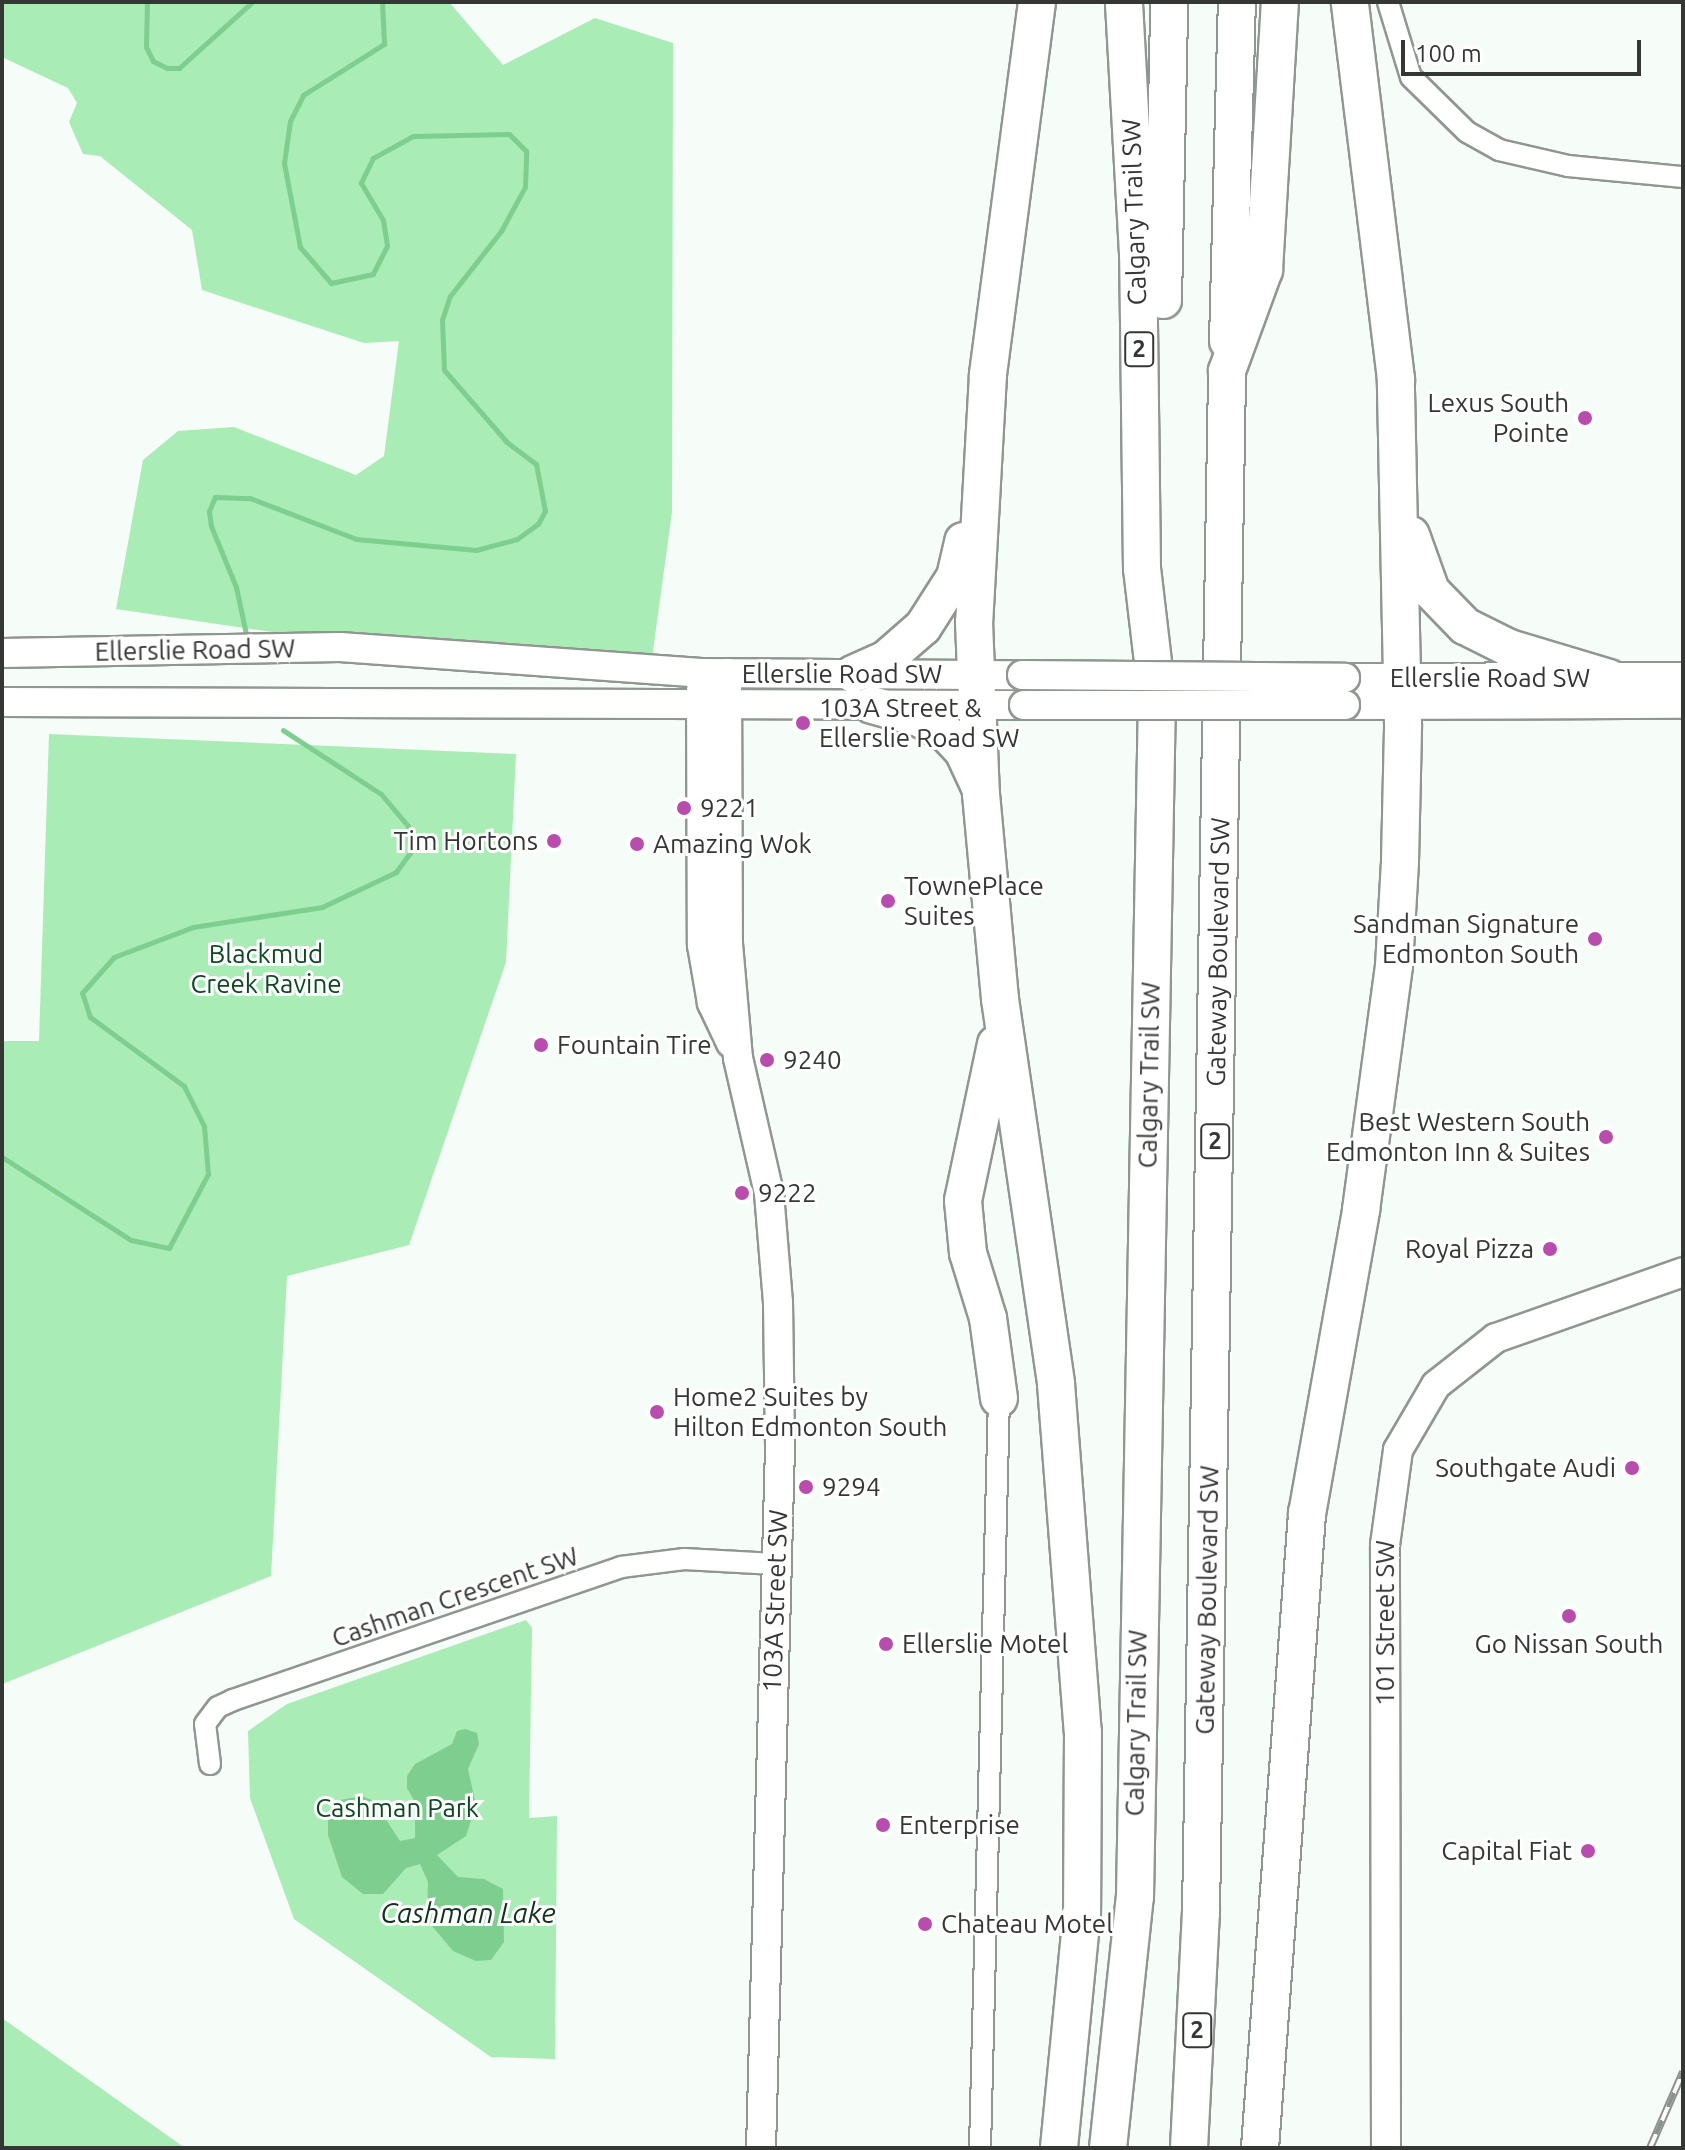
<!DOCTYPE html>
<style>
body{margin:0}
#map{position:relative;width:1685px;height:2150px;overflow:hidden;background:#f6fcf7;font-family:Ubuntu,sans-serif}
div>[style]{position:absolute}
.green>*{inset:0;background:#a9ecb6}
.water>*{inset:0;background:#7ece90}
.stream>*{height:5px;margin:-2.5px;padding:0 2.5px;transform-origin:2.5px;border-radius:2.5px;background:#7ece90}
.roads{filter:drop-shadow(2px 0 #909691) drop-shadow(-2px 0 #909691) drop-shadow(0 2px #909691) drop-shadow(0 -2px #909691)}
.street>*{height:20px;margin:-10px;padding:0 10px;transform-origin:10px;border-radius:10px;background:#fff}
.secondary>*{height:28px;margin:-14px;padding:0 14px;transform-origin:14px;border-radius:14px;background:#fff}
.highway>*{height:36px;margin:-18px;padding:0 18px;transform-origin:18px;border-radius:18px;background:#fff}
.rail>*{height:8px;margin-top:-4px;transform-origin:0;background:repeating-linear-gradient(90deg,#fff 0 15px,#8d918e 0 30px);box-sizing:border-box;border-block:2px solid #8d918e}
.bridges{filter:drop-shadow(2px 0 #909691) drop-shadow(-2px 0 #909691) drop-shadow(0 2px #909691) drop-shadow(0 -2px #909691)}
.secondary-bridge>*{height:28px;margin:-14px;padding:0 14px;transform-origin:14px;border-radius:14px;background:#fff}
.dots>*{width:22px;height:22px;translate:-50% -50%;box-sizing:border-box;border:4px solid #fff;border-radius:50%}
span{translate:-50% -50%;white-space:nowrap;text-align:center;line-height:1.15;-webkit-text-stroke:6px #fff;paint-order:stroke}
.shield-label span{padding:2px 6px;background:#fff;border:2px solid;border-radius:6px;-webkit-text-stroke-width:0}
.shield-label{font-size:24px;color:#353735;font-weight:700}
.street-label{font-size:26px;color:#353735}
.poi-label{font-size:26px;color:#353735}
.right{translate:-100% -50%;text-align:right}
.left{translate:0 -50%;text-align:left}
.park-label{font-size:26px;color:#0c4921}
.water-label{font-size:28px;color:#11331b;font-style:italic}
.frame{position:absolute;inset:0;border:4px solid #353735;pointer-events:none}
.scale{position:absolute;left:1401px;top:40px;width:240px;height:36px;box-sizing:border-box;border:4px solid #353735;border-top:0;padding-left:10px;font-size:24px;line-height:28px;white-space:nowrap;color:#353735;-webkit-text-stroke:6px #fff;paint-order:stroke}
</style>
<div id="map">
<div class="green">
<i style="clip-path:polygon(2px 2px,449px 2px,503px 65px,595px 18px,673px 43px,672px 512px,652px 658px,326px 640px,116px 609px,143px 460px,178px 431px,234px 427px,356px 475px,384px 456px,399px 341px,364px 343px,202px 290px,192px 230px,100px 156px,83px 154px,69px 122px,77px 103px,68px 88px,2px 57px)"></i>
<i style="clip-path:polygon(49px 734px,516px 754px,506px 962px,409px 1245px,287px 1276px,271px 1576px,2px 1684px,2px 1041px,39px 1041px)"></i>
<i style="clip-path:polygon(526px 1620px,532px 1628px,529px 1818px,557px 1816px,555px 2059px,491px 2057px,294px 1919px,250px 1798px,248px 1731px,287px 1704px)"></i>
<i style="clip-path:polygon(2px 2018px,185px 2148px,2px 2148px)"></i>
</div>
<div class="water">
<i style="clip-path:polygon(465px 1729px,477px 1733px,479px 1744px,468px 1769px,476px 1805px,466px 1836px,437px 1855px,458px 1877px,484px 1879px,503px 1889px,504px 1942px,491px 1960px,476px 1961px,453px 1951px,427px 1920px,428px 1882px,420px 1864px,406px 1868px,383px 1894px,363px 1894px,342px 1877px,328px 1835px,328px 1817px,340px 1800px,362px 1796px,374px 1801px,400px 1841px,415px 1838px,415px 1802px,407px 1788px,407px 1776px,415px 1764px,452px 1744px,457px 1731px)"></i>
</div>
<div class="stream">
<i style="left:147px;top:2px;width:45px;rotate:91.3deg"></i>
<i style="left:146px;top:47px;width:16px;rotate:63deg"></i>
<i style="left:153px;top:61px;width:16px;rotate:27deg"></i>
<i style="left:167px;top:68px;width:12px"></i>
<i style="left:179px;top:68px;width:98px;rotate:-42.1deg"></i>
<i style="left:246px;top:634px;width:48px;rotate:-102deg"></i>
<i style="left:236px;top:587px;width:66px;rotate:-112.3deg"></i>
<i style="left:211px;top:526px;width:15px;rotate:-98deg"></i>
<i style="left:209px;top:511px;width:15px;rotate:-67deg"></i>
<i style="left:215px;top:497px;width:35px;rotate:2deg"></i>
<i style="left:250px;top:498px;width:114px;rotate:21.1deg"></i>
<i style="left:356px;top:539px;width:121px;rotate:5.2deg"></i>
<i style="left:476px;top:550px;width:42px;rotate:-15deg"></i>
<i style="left:517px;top:539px;width:26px;rotate:-36deg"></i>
<i style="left:538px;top:524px;width:15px;rotate:-62deg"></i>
<i style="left:545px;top:511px;width:48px;rotate:-100.8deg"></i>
<i style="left:536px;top:464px;width:38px;rotate:-143deg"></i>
<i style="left:506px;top:441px;width:94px;rotate:-131.1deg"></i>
<i style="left:444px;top:370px;width:50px;rotate:-92.3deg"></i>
<i style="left:442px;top:320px;width:25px;rotate:-72deg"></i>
<i style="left:450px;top:296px;width:83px;rotate:-51.9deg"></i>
<i style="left:501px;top:231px;width:50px;rotate:-61.4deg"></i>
<i style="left:525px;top:187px;width:36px;rotate:-88deg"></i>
<i style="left:526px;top:151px;width:24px;rotate:-135deg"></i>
<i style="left:509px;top:134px;width:96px;rotate:178.8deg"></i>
<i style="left:413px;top:136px;width:46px;rotate:151.2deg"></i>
<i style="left:373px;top:158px;width:28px;rotate:116deg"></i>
<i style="left:361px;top:183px;width:43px;rotate:59.3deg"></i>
<i style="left:383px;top:220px;width:26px;rotate:81deg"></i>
<i style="left:387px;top:246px;width:31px;rotate:117deg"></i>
<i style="left:373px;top:274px;width:43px;rotate:167.9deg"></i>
<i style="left:331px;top:283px;width:48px;rotate:-130.7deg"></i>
<i style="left:300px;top:247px;width:86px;rotate:-100.8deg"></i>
<i style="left:284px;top:163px;width:42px;rotate:-81.9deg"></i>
<i style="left:290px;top:121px;width:29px;rotate:-63deg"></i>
<i style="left:303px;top:95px;width:96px;rotate:-32.2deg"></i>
<i style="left:384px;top:44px;width:42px;rotate:-92.7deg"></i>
<i style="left:2px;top:1157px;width:153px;rotate:32.8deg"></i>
<i style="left:131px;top:1240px;width:39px;rotate:12deg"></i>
<i style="left:169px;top:1248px;width:84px;rotate:-62.2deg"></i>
<i style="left:208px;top:1174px;width:48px;rotate:-94.8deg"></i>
<i style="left:204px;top:1126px;width:45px;rotate:-116.6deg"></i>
<i style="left:184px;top:1086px;width:117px;rotate:-143.7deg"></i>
<i style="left:90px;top:1017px;width:25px;rotate:-108deg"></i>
<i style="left:82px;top:993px;width:48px;rotate:-48.4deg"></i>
<i style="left:114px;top:957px;width:85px;rotate:-20.8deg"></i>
<i style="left:193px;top:927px;width:131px;rotate:-8.8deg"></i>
<i style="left:322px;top:907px;width:82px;rotate:-25.3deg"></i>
<i style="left:396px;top:872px;width:24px;rotate:-54deg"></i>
<i style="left:410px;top:853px;width:27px;rotate:-94deg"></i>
<i style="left:408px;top:826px;width:42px;rotate:-130.2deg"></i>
<i style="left:381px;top:794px;width:117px;rotate:-146.9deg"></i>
</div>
<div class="roads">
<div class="street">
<i style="left:1388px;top:2px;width:78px;rotate:73deg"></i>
<i style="left:1411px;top:77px;width:78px;rotate:44.5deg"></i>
<i style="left:1467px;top:132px;width:37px;rotate:29deg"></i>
<i style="left:1499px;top:150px;width:71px;rotate:13.1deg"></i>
<i style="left:1568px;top:166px;width:116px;rotate:5.5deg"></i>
<i style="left:210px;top:1764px;width:40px;rotate:-97.1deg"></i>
<i style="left:205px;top:1724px;width:21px;rotate:-53deg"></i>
<i style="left:218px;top:1707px;width:17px;rotate:-25deg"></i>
<i style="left:233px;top:1700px;width:410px;rotate:-18.9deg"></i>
<i style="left:621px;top:1567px;width:64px;rotate:-7.2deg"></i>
<i style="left:684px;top:1559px;width:91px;rotate:3.1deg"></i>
<i style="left:980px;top:2148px;width:750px;rotate:-88.55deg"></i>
</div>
<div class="secondary">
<i style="left:2px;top:653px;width:338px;rotate:-1deg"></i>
<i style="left:340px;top:647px;width:362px;rotate:4.1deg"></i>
<i style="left:701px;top:673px;width:321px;rotate:0.4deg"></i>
<i style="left:727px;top:673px;width:271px;rotate:89.8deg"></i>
<i style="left:728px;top:944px;width:114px;rotate:85deg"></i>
<i style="left:738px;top:1058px;width:139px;rotate:77.1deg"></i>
<i style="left:769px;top:1193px;width:109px;rotate:85.3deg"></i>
<i style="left:778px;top:1302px;width:145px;rotate:89.2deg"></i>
<i style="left:780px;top:1447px;width:701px;rotate:91.55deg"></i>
<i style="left:1345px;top:678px;width:338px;rotate:-0.2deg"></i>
<i style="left:701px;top:690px;width:255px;rotate:89.8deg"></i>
<i style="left:702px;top:945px;width:59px;rotate:80.2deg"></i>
<i style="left:712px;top:1003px;width:44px;rotate:64.6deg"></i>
<i style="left:2px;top:702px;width:1022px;rotate:0.17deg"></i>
<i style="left:1345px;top:705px;width:338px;rotate:-0.2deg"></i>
<i style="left:1386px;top:2148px;width:603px;rotate:-90.1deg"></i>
<i style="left:1385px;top:1545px;width:96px;rotate:-82.2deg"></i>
<i style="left:1398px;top:1450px;width:75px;rotate:-59.7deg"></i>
<i style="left:1436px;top:1385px;width:76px;rotate:-38.1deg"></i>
<i style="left:1496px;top:1338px;width:198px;rotate:-19.4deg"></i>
</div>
<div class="highway">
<i style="left:1037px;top:2px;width:376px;rotate:97.5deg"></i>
<i style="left:988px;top:375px;width:247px;rotate:93.2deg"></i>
<i style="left:974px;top:622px;width:172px;rotate:87.7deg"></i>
<i style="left:981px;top:794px;width:206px;rotate:84.7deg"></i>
<i style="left:1000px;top:999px;width:389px;rotate:81.7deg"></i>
<i style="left:1056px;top:1384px;width:349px;rotate:85.6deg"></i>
<i style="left:1083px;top:1732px;width:181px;rotate:90.3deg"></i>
<i style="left:1082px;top:1913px;width:236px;rotate:95.6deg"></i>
<i style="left:1163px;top:300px;width:298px;rotate:-88.8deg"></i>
<i style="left:1228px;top:341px;width:339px;rotate:-88.5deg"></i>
<i style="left:1411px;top:535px;width:59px;rotate:70.3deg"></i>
<i style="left:1431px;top:591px;width:49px;rotate:45.8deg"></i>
<i style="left:1465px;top:626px;width:49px;rotate:26.6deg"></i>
<i style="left:1509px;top:648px;width:104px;rotate:16.7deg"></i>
<i style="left:853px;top:674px;width:35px;rotate:-24deg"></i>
<i style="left:885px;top:660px;width:50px;rotate:-41deg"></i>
<i style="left:923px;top:627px;width:59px;rotate:-57.4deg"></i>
<i style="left:955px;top:577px;width:37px;rotate:-77deg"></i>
<i style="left:872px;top:705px;width:49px;rotate:15.5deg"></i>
<i style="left:919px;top:718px;width:34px;rotate:30deg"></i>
<i style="left:948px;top:735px;width:22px;rotate:47deg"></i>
<i style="left:963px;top:751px;width:38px;rotate:65deg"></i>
<i style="left:996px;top:1044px;width:160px;rotate:101.9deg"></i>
<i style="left:963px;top:1201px;width:52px;rotate:84.5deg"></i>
<i style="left:968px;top:1253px;width:68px;rotate:72.9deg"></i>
<i style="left:988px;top:1318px;width:81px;rotate:82.2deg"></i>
<i style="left:1108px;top:2148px;width:252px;rotate:-83.9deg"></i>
<i style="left:1135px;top:1897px;width:1201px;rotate:-88.95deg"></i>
<i style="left:1157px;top:696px;width:128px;rotate:-96.7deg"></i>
<i style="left:1142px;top:569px;width:315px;rotate:-90.7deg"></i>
<i style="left:1138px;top:254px;width:252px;rotate:-93.2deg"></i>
<i style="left:1189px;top:2148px;width:236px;rotate:-87.1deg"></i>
<i style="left:1201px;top:1912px;width:1541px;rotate:-89.03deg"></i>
<i style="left:1227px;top:371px;width:108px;rotate:-69.9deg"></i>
<i style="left:1264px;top:270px;width:268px;rotate:-86.6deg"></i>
<i style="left:1260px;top:2148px;width:636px;rotate:-85.76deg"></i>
<i style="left:1307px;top:1514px;width:309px;rotate:-79.9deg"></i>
<i style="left:1361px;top:1210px;width:246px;rotate:-82.3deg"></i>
<i style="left:1394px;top:966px;width:105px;rotate:-86.7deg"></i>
<i style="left:1400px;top:861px;width:137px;rotate:-88.7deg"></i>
<i style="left:1403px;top:724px;width:345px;rotate:-91.2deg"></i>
<i style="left:1396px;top:379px;width:380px;rotate:-97deg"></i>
</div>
</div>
<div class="rail">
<i style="left:1650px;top:2148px;width:83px;rotate:-66.5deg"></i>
</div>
<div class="bridges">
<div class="secondary-bridge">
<i style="left:1022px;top:675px;width:323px;rotate:0.5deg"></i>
<i style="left:1024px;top:705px;width:321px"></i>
</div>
</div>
<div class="dots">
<i style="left:1585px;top:418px;background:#b84dad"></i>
<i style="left:803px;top:723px;background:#b84dad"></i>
<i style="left:684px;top:808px;background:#b84dad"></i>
<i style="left:554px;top:841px;background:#b84dad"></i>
<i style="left:637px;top:844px;background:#b84dad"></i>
<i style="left:888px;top:901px;background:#b84dad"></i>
<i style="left:1595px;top:939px;background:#b84dad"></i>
<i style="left:541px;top:1045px;background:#b84dad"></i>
<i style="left:767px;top:1060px;background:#b84dad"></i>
<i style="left:1606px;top:1137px;background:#b84dad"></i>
<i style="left:742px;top:1193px;background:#b84dad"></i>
<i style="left:1550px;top:1249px;background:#b84dad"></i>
<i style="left:657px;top:1412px;background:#b84dad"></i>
<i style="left:1632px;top:1468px;background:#b84dad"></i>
<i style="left:806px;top:1487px;background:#b84dad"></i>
<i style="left:1569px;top:1616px;background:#b84dad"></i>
<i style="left:886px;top:1644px;background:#b84dad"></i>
<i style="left:883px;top:1825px;background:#b84dad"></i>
<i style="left:1588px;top:1851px;background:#b84dad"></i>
<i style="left:925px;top:1924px;background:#b84dad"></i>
</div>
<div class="shield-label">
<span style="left:1139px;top:349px">2</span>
<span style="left:1215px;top:1141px">2</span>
<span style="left:1197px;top:2030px">2</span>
</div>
<div class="street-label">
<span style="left:1134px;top:212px;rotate:-92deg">Calgary Trail SW</span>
<span style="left:195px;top:650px;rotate:-1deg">Ellerslie Road SW</span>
<span style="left:842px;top:674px">Ellerslie Road SW</span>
<span style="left:1490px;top:678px">Ellerslie Road SW</span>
<span style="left:1218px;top:952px;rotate:-89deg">Gateway Boulevard SW</span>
<span style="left:1149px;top:1075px;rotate:-89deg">Calgary Trail SW</span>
<span style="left:455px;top:1597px;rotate:-19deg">Cashman Crescent SW</span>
<span style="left:1207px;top:1600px;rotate:-89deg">Gateway Boulevard SW</span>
<span style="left:775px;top:1601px;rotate:-88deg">103A Street SW</span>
<span style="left:1385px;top:1623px;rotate:-90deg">101 Street SW</span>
<span style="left:1136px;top:1723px;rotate:-89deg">Calgary Trail SW</span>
</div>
<div class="poi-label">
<span class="right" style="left:1569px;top:418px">Lexus South<br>Pointe</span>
<span class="left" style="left:819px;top:723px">103A Street &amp;<br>Ellerslie Road SW</span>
<span class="left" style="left:700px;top:808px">9221</span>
<span class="right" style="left:538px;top:841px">Tim Hortons</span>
<span class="left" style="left:653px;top:844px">Amazing Wok</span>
<span class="left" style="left:904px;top:901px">TownePlace<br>Suites</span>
<span class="right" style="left:1579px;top:939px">Sandman Signature<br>Edmonton South</span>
<span class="left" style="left:557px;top:1045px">Fountain Tire</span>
<span class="left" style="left:783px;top:1060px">9240</span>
<span class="right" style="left:1590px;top:1137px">Best Western South<br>Edmonton Inn &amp; Suites</span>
<span class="left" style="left:758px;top:1193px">9222</span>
<span class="right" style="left:1534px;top:1249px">Royal Pizza</span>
<span class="left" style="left:673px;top:1412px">Home2 Suites by<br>Hilton Edmonton South</span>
<span class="right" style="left:1616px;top:1468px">Southgate Audi</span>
<span class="left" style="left:822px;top:1487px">9294</span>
<span class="left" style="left:902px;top:1644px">Ellerslie Motel</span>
<span style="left:1569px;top:1644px">Go Nissan South</span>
<span class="left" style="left:899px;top:1825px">Enterprise</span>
<span class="right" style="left:1572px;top:1851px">Capital Fiat</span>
<span class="left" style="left:941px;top:1924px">Chateau Motel</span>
</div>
<div class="park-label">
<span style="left:266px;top:969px">Blackmud<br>Creek Ravine</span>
<span style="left:397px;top:1808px">Cashman Park</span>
</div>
<div class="water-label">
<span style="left:468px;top:1913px">Cashman Lake</span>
</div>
<div class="frame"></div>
<div class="scale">100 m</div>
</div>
